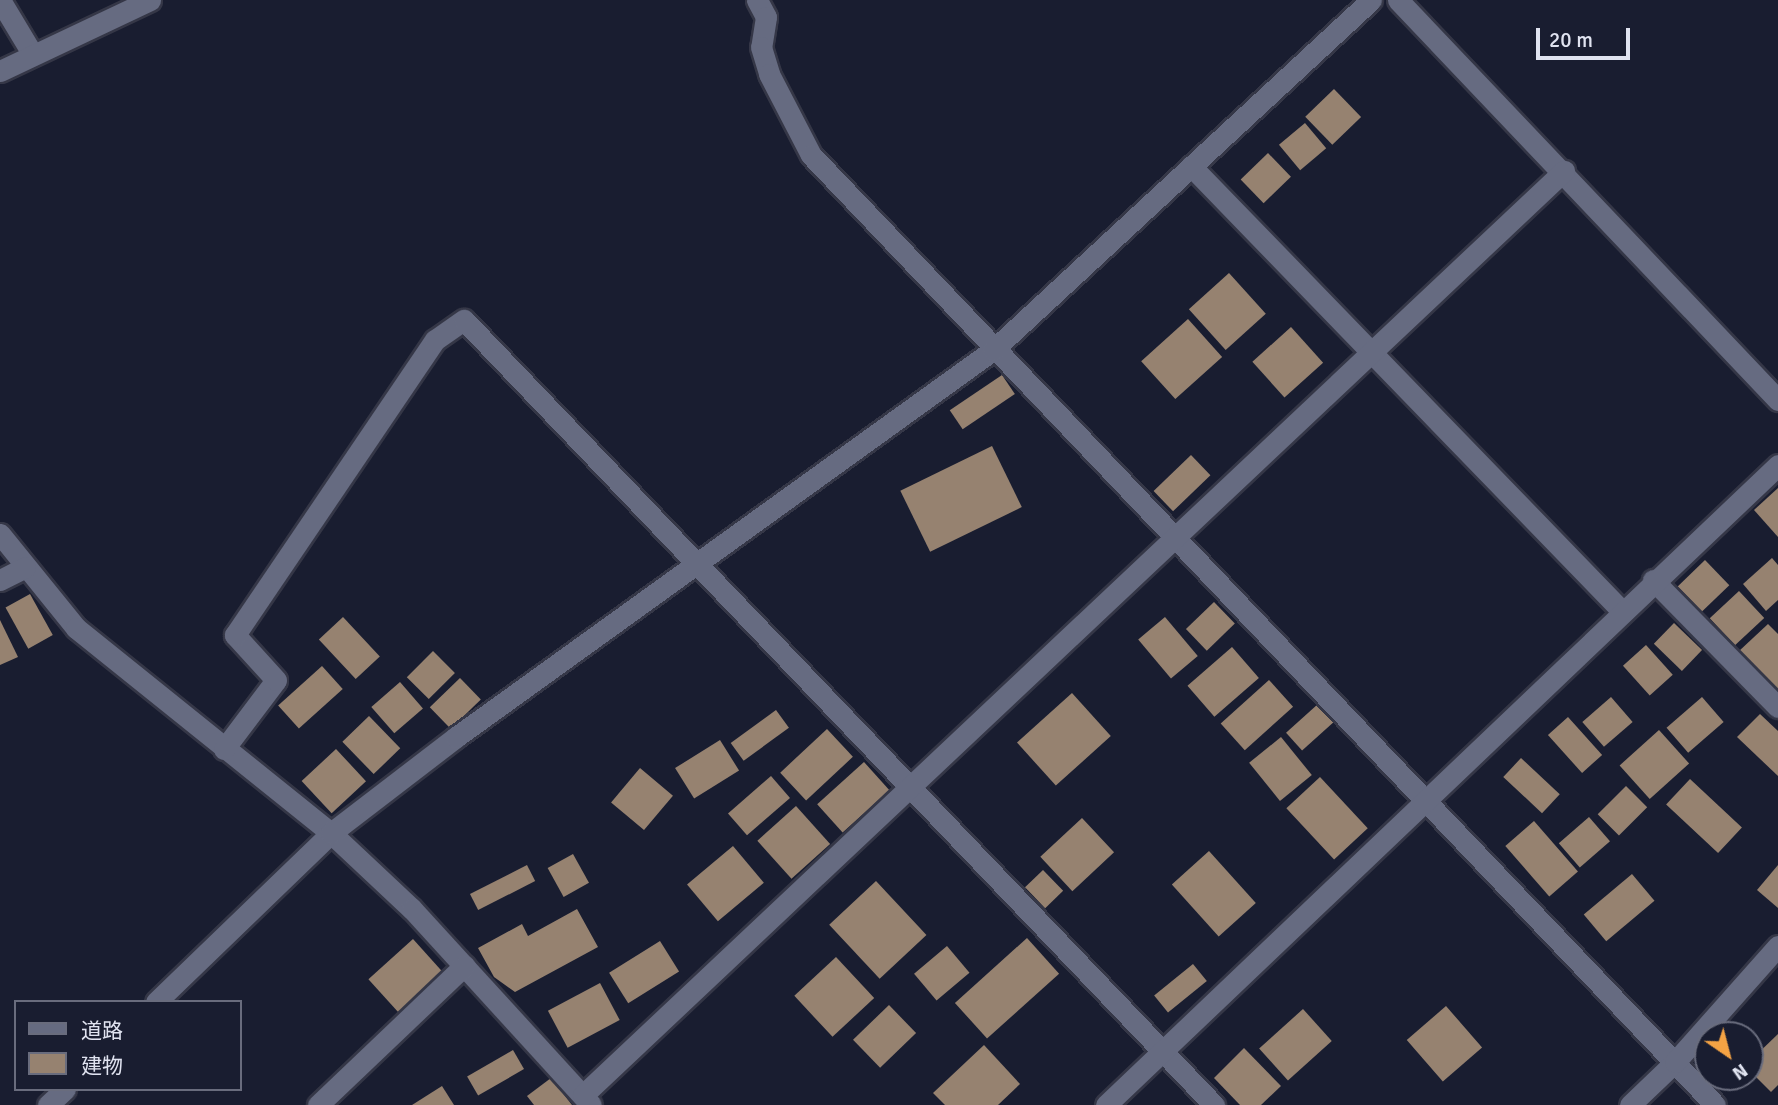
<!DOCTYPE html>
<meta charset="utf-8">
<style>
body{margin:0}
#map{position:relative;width:1778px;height:1105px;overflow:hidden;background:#191d30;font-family:Signika,"Noto Sans JP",sans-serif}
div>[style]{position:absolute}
.building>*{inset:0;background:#968270;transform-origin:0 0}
.roads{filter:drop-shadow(2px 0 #353747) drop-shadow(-2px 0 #353747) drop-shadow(0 2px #353747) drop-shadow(0 -2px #353747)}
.street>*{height:21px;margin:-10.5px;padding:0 10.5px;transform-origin:10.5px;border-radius:10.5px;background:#666b81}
span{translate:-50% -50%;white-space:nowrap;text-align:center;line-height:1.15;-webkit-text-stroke:7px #191d30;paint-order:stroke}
.legend{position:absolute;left:14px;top:1000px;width:228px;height:91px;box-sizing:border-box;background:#191d30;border:2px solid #696c7d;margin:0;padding:9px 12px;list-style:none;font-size:21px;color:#e0e3f0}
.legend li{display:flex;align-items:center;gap:14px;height:35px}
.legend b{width:35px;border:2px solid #696c7d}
.north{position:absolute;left:1694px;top:1021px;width:70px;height:70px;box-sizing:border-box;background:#191d30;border:2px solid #696c7d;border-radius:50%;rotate:145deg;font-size:19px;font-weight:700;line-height:28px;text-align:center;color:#e0e3f0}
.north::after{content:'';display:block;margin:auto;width:24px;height:32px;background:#f4a344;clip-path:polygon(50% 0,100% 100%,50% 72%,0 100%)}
.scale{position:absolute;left:1536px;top:28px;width:94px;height:32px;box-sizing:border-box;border:4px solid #e0e3f0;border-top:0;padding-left:9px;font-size:21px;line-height:24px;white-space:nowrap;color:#e0e3f0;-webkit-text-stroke:5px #191d30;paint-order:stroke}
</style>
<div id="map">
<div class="building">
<i style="left:1334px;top:89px;width:39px;height:40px;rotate:46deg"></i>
<i style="left:1305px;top:123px;width:33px;height:34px;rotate:50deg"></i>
<i style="left:1268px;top:153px;width:33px;height:38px;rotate:46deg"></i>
<i style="left:1229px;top:273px;width:55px;height:54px;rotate:48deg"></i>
<i style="left:1188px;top:319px;width:51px;height:63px;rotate:48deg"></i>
<i style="left:1291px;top:327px;width:48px;height:52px;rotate:48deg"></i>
<i style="left:1002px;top:375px;width:23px;height:63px;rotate:56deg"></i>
<i style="left:992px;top:446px;width:68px;height:102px;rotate:64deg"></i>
<i style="left:1191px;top:455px;width:28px;height:52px;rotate:46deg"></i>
<i style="clip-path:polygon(1778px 488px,1778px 537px,1754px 510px)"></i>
<i style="clip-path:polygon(1772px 558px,1778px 565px,1778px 600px,1766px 611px,1743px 584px)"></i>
<i style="left:1705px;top:560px;width:35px;height:38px;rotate:46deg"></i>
<i style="left:1739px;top:591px;width:37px;height:40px;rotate:47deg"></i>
<i style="left:30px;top:594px;width:47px;height:28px;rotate:61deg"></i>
<i style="left:1214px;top:602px;width:30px;height:39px;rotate:46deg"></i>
<i style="left:343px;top:617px;width:54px;height:33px;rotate:47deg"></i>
<i style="left:1165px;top:617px;width:51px;height:35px;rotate:50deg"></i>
<i style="clip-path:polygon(0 620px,18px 657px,0 665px)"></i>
<i style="left:1674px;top:623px;width:39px;height:29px;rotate:44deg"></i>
<i style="clip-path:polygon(1768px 624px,1778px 634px,1778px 694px,1738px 652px)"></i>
<i style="left:1646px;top:645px;width:40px;height:31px;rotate:48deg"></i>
<i style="left:1232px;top:647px;width:41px;height:59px;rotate:49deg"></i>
<i style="left:433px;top:651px;width:31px;height:37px;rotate:45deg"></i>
<i style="left:322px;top:666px;width:31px;height:59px;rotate:48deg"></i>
<i style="left:460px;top:678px;width:30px;height:42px;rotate:46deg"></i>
<i style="left:1269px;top:680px;width:36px;height:65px;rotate:48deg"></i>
<i style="left:400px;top:682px;width:35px;height:38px;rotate:49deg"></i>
<i style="left:1072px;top:693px;width:58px;height:74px;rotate:48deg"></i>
<i style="left:1611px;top:697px;width:33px;height:38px;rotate:49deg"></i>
<i style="left:1702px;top:697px;width:33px;height:47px;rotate:49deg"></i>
<i style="left:1318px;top:704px;width:24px;height:43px;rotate:48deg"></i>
<i style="left:776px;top:710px;width:22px;height:56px;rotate:54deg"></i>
<i style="clip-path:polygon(1760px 714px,1778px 731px,1778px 776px,1737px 737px)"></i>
<i style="left:369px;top:716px;width:45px;height:37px;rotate:46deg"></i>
<i style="left:1568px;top:717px;width:51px;height:27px;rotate:48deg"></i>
<i style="left:827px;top:729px;width:38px;height:64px;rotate:47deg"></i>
<i style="left:1659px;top:730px;width:45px;height:53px;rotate:48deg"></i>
<i style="left:1281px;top:737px;width:49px;height:41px;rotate:51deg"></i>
<i style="left:720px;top:740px;width:36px;height:53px;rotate:58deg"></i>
<i style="left:336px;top:749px;width:44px;height:47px;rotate:47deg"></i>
<i style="left:1521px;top:758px;width:53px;height:26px;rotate:43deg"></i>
<i style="left:864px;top:762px;width:38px;height:63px;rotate:48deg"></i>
<i style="left:640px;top:768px;width:43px;height:45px;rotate:40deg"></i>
<i style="left:771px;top:776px;width:29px;height:57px;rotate:49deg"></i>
<i style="left:1320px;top:777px;width:70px;height:46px;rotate:47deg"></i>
<i style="left:1690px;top:779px;width:71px;height:35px;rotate:43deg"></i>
<i style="left:1626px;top:786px;width:30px;height:40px;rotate:45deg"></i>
<i style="left:796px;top:806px;width:51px;height:52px;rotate:48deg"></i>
<i style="left:1589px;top:817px;width:32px;height:40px;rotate:49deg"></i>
<i style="left:1082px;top:818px;width:47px;height:57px;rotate:47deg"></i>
<i style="left:1534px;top:821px;width:67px;height:38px;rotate:49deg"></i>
<i style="left:733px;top:846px;width:48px;height:60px;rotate:50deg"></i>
<i style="left:1209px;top:851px;width:70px;height:50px;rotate:48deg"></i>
<i style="left:573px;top:854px;width:33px;height:29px;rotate:61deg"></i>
<i style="left:527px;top:865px;width:18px;height:64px;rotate:63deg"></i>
<i style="clip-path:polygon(1778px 865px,1778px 908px,1757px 890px)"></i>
<i style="left:1043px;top:870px;width:29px;height:25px;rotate:46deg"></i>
<i style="left:1632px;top:874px;width:35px;height:63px;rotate:50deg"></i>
<i style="left:876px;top:881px;width:74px;height:64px;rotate:47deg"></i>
<i style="clip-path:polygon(577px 909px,598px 947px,515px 992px,494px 977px,478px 948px,522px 924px,528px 936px)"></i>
<i style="left:1027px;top:938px;width:48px;height:97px;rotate:48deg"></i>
<i style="left:413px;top:939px;width:45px;height:60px;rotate:48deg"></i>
<i style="left:660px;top:941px;width:36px;height:60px;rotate:58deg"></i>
<i style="left:947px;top:946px;width:35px;height:43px;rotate:50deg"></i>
<i style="left:836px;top:957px;width:56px;height:57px;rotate:47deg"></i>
<i style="left:1193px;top:964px;width:22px;height:50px;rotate:51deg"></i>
<i style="left:600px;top:983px;width:42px;height:59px;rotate:62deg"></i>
<i style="left:889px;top:1005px;width:39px;height:50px;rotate:46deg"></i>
<i style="left:1446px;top:1006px;width:55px;height:52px;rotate:49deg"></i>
<i style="left:1303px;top:1009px;width:43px;height:59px;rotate:48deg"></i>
<i style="clip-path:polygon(1778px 1034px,1778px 1085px,1771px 1092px,1750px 1071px,1750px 1061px)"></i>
<i style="clip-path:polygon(984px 1045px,1020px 1084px,998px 1105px,945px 1105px,933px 1093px)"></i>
<i style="clip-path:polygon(1244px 1048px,1281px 1086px,1261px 1105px,1240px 1105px,1214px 1078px)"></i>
<i style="left:513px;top:1050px;width:22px;height:53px;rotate:60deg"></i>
<i style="clip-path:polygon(551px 1078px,572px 1105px,534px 1105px,527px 1096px)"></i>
<i style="clip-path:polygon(442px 1086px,454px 1105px,412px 1105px)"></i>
</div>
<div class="roads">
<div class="street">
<i style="left:0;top:0;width:64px;rotate:59deg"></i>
<i style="left:757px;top:0;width:19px;rotate:62deg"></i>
<i style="left:766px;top:17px;width:30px;rotate:99deg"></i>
<i style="left:761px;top:47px;width:28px;rotate:73deg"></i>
<i style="left:769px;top:74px;width:91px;rotate:62.6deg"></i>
<i style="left:811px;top:155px;width:1311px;rotate:46.42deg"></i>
<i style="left:1398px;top:0;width:552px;rotate:46.47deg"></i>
<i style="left:0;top:71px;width:166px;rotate:-25.3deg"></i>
<i style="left:1191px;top:166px;width:618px;rotate:45.92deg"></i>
<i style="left:0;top:534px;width:121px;rotate:51deg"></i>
<i style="left:76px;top:628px;width:327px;rotate:38.8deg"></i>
<i style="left:331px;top:833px;width:111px;rotate:43.2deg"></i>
<i style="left:412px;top:909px;width:265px;rotate:47.6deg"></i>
<i style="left:0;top:580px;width:28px;rotate:-27deg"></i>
<i style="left:1653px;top:580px;width:178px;rotate:45.5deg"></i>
<i style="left:224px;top:749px;width:86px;rotate:-53deg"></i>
<i style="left:276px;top:680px;width:61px;rotate:-132.3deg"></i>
<i style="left:235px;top:635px;width:356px;rotate:-55.9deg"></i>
<i style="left:435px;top:340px;width:35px;rotate:-35deg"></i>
<i style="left:464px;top:320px;width:1086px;rotate:46.31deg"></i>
<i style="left:156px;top:1002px;width:243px;rotate:-44deg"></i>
<i style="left:331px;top:833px;width:158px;rotate:-37.5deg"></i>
<i style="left:456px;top:737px;width:662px;rotate:-35.78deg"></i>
<i style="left:993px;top:350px;width:515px;rotate:-42.8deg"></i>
<i style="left:583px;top:1095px;width:1348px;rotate:-43.29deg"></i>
<i style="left:48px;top:1105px;width:23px;rotate:-43deg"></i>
<i style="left:318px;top:1105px;width:202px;rotate:-43.6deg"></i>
<i style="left:1106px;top:1105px;width:928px;rotate:-43.6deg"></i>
<i style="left:1630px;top:1105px;width:62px;rotate:-43.7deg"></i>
<i style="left:1675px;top:1062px;width:155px;rotate:-48.4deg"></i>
</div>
</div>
<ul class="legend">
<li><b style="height:9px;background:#666b81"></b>道路</li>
<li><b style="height:19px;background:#968270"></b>建物</li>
</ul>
<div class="north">N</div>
<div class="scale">20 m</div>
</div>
